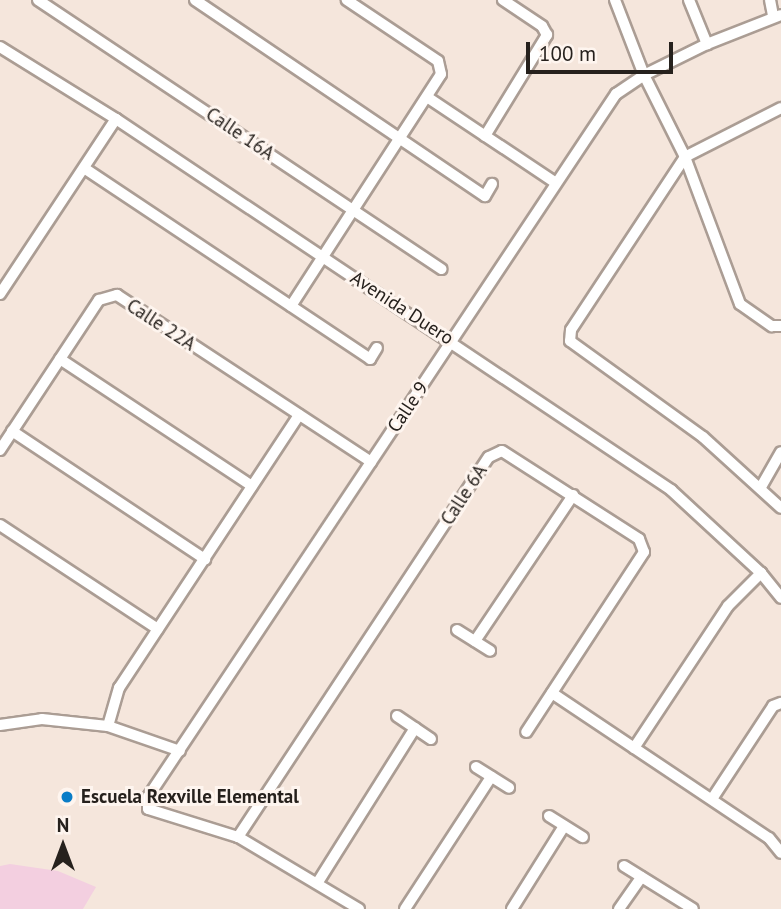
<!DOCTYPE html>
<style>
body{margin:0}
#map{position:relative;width:781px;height:909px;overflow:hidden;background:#f5e6dc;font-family:"PT Sans",sans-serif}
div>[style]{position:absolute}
.green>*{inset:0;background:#f3cfe0}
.roads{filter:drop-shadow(2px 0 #ab9d94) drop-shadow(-2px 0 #ab9d94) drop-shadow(0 2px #ab9d94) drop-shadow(0 -2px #ab9d94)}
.street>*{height:10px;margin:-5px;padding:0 5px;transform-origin:5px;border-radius:5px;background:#fff}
.dots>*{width:19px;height:19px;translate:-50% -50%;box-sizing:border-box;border:4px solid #fef5ef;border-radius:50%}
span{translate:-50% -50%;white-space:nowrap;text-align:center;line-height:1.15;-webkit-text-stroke:6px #fef5ef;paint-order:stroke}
.street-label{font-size:19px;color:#26211d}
.poi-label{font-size:19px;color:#26211d;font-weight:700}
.left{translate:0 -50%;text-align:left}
.north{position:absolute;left:28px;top:811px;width:70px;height:70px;-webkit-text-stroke:5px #fef5ef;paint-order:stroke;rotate:0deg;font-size:19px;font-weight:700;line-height:28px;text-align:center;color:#26211d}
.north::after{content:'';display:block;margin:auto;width:24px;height:32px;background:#26211d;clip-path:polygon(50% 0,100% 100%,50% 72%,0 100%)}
.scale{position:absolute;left:526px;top:42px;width:147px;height:32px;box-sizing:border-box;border:4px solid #26211d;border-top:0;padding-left:9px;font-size:21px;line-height:24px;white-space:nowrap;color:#26211d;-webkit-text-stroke:5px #fef5ef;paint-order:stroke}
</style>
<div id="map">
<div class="green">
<i style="clip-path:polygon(10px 864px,58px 871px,96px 887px,83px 909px,0 909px,0 866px)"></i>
</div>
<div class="roads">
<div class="street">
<i style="left:38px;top:0;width:485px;rotate:33.7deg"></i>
<i style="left:195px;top:0;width:350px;rotate:34.1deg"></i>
<i style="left:485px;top:196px;width:14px;rotate:-60deg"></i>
<i style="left:615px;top:0;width:80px;rotate:68.9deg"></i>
<i style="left:644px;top:75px;width:92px;rotate:63.4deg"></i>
<i style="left:685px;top:157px;width:157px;rotate:69.5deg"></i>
<i style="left:740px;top:304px;width:39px;rotate:35deg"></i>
<i style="left:772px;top:326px;width:9px"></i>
<i style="left:689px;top:0;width:48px;rotate:67.8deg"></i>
<i style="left:770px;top:0;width:16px;rotate:79deg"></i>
<i style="left:0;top:47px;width:137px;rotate:31.8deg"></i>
<i style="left:116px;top:119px;width:668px;rotate:33.76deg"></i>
<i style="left:671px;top:490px;width:122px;rotate:42.7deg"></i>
<i style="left:761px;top:573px;width:32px;rotate:51deg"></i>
<i style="left:427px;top:97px;width:155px;rotate:33.7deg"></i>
<i style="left:781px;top:108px;width:108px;rotate:153deg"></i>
<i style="left:685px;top:157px;width:207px;rotate:123.4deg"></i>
<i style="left:571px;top:330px;width:11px;rotate:95deg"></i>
<i style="left:570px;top:341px;width:164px;rotate:35.8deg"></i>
<i style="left:703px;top:437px;width:105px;rotate:42.3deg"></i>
<i style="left:485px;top:136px;width:119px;rotate:-58.5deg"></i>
<i style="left:547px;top:35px;width:10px;rotate:-119deg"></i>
<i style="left:542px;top:26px;width:47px;rotate:-146.3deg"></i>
<i style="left:84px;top:168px;width:344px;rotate:33.7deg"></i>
<i style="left:370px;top:359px;width:13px;rotate:-58deg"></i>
<i style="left:0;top:294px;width:210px;rotate:-56.5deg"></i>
<i style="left:291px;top:306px;width:276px;rotate:-57.1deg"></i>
<i style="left:441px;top:74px;width:13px;rotate:-103deg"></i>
<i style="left:438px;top:61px;width:110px;rotate:-146.2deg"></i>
<i style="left:60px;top:359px;width:230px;rotate:33.5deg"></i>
<i style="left:12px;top:431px;width:232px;rotate:33.6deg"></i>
<i style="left:0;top:450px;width:180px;rotate:-56.6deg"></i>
<i style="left:99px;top:300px;width:19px;rotate:-16deg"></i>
<i style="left:117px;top:295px;width:304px;rotate:33.3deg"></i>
<i style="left:761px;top:487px;width:40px;rotate:-60.3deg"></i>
<i style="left:0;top:525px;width:189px;rotate:33.4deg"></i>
<i style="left:457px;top:630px;width:39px;rotate:32deg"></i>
<i style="left:475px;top:641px;width:176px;rotate:-56.1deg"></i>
<i style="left:552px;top:693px;width:261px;rotate:33.8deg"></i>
<i style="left:769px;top:838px;width:19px;rotate:51deg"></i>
<i style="left:397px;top:716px;width:41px;rotate:34.1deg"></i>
<i style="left:0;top:725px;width:42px;rotate:-8.1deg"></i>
<i style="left:42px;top:719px;width:66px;rotate:6.1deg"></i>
<i style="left:108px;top:726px;width:76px;rotate:19.1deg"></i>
<i style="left:108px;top:726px;width:40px;rotate:-74deg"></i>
<i style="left:119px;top:688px;width:327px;rotate:-56.6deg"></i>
<i style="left:634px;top:748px;width:170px;rotate:-56.5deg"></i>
<i style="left:728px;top:606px;width:47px;rotate:-45deg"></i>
<i style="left:476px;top:767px;width:39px;rotate:32deg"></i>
<i style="left:712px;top:799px;width:111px;rotate:-56.7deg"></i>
<i style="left:773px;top:706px;width:9px;rotate:-21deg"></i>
<i style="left:549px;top:816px;width:40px;rotate:32deg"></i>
<i style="left:238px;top:837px;width:455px;rotate:-56.6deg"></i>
<i style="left:489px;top:457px;width:14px;rotate:-25deg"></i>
<i style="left:502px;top:451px;width:163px;rotate:32.7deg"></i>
<i style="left:639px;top:539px;width:14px;rotate:69deg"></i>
<i style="left:644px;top:552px;width:215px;rotate:123.2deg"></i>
<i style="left:624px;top:866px;width:81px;rotate:31.9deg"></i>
<i style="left:318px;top:882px;width:182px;rotate:-57.8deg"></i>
<i style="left:359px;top:909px;width:141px;rotate:-149.2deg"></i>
<i style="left:238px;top:837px;width:94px;rotate:-162.7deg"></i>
<i style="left:148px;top:809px;width:12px;rotate:-90deg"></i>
<i style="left:148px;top:797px;width:845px;rotate:-56.35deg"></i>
<i style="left:616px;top:94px;width:34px;rotate:-34deg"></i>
<i style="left:644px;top:75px;width:70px;rotate:-26.2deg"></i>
<i style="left:707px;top:44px;width:79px;rotate:-21.4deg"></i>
<i style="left:405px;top:909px;width:158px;rotate:-56.9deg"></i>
<i style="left:512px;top:909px;width:98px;rotate:-57.9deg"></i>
<i style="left:619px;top:909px;width:39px;rotate:-55deg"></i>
</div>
</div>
<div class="dots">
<i style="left:67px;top:797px;background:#0a7dc7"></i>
</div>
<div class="street-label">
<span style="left:240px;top:134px;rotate:34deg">Calle 16A</span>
<span style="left:402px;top:308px;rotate:33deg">Avenida Duero</span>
<span style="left:161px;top:325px;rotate:33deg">Calle 22A</span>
<span style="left:408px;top:407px;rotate:-56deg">Calle 9</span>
<span style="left:464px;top:495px;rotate:-57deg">Calle 6A</span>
</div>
<div class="poi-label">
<span class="left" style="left:81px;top:797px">Escuela Rexville Elemental</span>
</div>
<div class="north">N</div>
<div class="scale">100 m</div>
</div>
